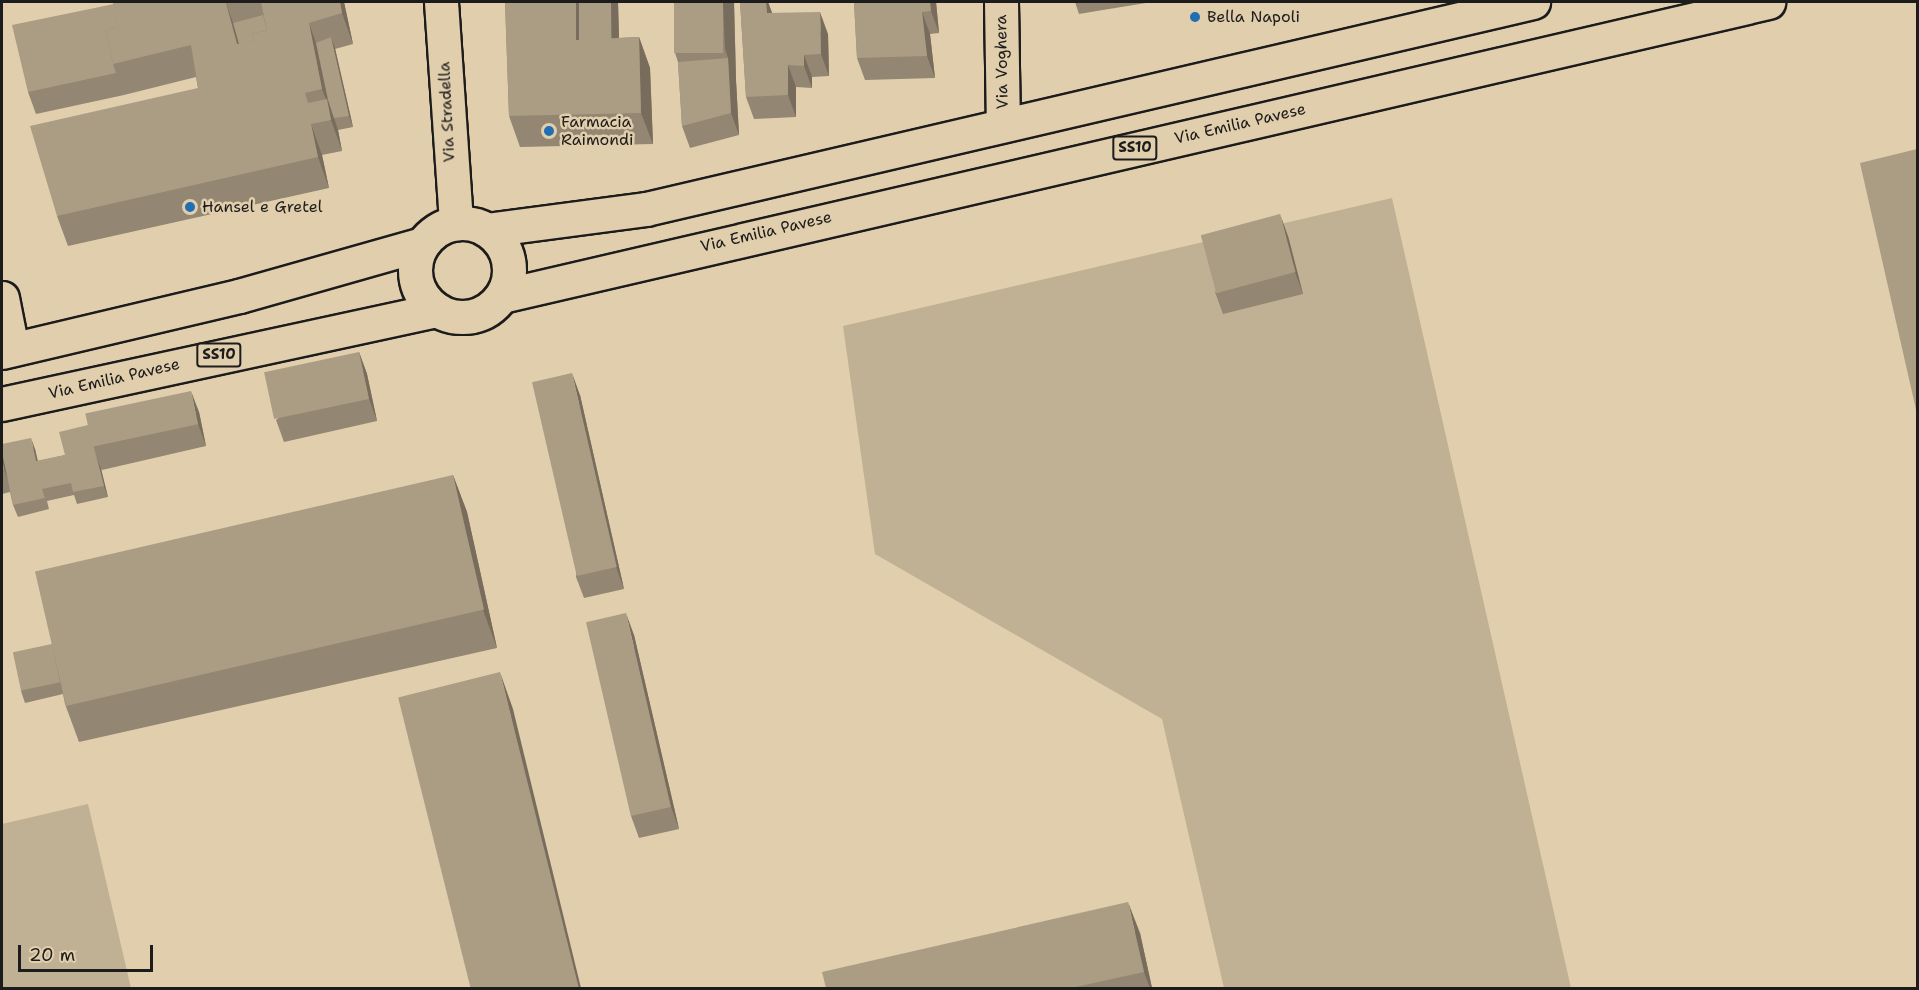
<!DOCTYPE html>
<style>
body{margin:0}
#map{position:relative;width:1919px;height:990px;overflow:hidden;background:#e1ceac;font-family:"Shantell Sans",sans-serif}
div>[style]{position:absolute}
.green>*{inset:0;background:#c0b194}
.roads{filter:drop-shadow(2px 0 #1c1c1c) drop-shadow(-2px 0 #1c1c1c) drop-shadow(0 2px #1c1c1c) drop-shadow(0 -2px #1c1c1c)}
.minor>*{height:33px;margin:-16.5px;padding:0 16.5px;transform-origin:16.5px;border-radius:16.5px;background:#e1ceac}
.major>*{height:33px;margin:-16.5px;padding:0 16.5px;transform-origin:16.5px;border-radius:16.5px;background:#e1ceac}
.major>.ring{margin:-16.5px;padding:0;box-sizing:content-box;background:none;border:33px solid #e1ceac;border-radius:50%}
.wall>*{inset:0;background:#938672}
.shaded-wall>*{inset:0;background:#786d5c}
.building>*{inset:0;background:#ab9c84;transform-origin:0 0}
.dots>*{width:16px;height:16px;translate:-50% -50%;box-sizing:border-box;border:3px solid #e1ceac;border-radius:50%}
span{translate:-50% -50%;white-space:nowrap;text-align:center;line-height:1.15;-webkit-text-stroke:5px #e1ceac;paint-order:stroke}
.shield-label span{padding:2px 4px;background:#e1ceac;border:2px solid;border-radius:4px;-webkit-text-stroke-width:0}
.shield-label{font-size:15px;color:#1c1c1c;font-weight:700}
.poi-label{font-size:16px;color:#1c1c1c}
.left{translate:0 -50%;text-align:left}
.street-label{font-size:16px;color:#1c1c1c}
.frame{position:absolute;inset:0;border:3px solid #1c1c1c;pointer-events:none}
.scale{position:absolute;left:18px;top:945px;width:135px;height:27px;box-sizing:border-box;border:3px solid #1c1c1c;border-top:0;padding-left:8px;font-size:18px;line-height:21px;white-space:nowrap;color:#1c1c1c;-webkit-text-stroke:4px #e1ceac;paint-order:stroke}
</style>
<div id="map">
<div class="green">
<i style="clip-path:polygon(1392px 198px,1571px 988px,1224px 988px,1162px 719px,875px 554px,843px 326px)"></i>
<i style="clip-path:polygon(88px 804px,131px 988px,2px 988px,2px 824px)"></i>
</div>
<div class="roads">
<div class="minor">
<i style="left:441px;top:2px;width:222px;rotate:86.1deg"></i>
<i style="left:1001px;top:2px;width:121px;rotate:89.1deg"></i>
<i style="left:2px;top:298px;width:52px;rotate:78.9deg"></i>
</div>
<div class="major">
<i class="ring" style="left:415px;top:223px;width:61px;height:61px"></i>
<i style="left:487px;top:230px;width:160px;rotate:-7.5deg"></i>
<i style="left:646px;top:209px;width:911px;rotate:-13.14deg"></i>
<i style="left:502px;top:296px;width:1300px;rotate:-13.07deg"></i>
<i style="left:2px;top:352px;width:244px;rotate:-13.3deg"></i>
<i style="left:239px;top:296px;width:191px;rotate:-15.8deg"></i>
<i style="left:2px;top:404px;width:445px;rotate:-12.2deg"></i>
</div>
</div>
<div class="wall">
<i style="clip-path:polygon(113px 2px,344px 2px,353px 44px,335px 49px,353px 127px,338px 130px,342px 151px,322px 155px,329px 188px,68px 246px,57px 216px,198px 88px,196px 77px,124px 95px,36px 114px,28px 92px,114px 4px)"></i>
<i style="clip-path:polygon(505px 2px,618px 2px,619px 38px,639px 37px,650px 68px,653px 144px,520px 147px,509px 116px)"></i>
<i style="clip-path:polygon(674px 2px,734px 2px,736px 80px,739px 135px,690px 148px,682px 126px,678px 62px,675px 53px)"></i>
<i style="clip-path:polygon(740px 2px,768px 2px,772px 13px,828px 34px,829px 76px,812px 77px,812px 88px,796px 87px,796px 117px,754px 119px,746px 97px)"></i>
<i style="clip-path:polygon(854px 2px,936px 2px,939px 33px,930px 34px,935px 78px,865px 80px,857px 58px)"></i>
<i style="clip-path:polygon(1075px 2px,1146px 2px,1146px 3px,1079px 14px)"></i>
<i style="clip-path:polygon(1288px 236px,1303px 294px,1223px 314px,1215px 292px)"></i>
<i style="clip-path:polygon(359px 352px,367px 374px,377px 421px,284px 442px,276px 420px)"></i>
<i style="clip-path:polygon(580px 395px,624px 589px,584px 598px,576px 577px)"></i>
<i style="clip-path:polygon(199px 412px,206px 446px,102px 470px,101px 469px,108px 497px,77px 504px,74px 495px,47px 501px,49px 509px,18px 517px,13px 505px,10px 492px,2px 494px,2px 444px,35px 449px,38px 461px,65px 455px)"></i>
<i style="clip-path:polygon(453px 475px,467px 512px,497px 648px,79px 742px,65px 704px,63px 694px,25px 703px,21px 691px,52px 644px)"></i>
<i style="clip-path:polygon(634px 635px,679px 829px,639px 838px,631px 816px)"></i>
<i style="clip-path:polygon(1140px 933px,1152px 988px,826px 988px)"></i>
</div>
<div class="shaded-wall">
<i style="clip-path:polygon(340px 2px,344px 2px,353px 44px,342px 13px)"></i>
<i style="clip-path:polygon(576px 2px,587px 2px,587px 49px,576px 40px)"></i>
<i style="clip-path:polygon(611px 2px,618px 2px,620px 71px,612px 49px)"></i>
<i style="clip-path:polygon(723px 2px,734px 2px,736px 80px,739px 135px,731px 113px,728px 58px,725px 49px)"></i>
<i style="clip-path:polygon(766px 2px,768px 2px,774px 18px,767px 13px)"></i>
<i style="clip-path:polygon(930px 2px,936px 2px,939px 33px,931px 11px)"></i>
<i style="clip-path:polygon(226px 3px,237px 34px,245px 63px,237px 44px)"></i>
<i style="clip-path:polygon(820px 12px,828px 34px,829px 76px,821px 54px)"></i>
<i style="clip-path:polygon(922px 12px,930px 34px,935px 78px,927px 56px)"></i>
<i style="clip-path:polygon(309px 23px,320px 54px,332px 112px,338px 130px,342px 151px,331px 120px,328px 105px,322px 89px)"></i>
<i style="clip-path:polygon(331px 37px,335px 48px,353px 127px,349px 116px)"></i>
<i style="clip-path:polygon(639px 37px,650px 68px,653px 144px,641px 113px)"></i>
<i style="clip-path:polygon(804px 55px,812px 77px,812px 88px,804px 66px)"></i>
<i style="clip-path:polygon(788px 65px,796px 87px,796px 117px,788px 95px)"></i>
<i style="clip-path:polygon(311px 124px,322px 155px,329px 188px,318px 157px)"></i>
<i style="clip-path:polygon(1280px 214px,1288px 236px,1303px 294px,1295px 272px)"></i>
<i style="clip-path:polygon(359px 352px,367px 374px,377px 421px,369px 399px)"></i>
<i style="clip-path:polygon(572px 373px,580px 395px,624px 589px,616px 567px)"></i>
<i style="clip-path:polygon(191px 391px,199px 412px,206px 446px,198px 424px)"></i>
<i style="clip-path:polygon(31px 438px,35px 449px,40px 473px,36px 461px)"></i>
<i style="clip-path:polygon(2px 449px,12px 491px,4px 469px,2px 459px)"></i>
<i style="clip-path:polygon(97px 458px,101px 469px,108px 497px,104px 486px)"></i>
<i style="clip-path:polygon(453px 475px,467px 512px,497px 648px,483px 610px)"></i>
<i style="clip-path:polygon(626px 613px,634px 635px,679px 829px,671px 807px)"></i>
<i style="clip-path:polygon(500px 672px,513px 709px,581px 988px,576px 988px)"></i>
<i style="clip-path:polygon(1128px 902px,1140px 933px,1152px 988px,1150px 988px,1144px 972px)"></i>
</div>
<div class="building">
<i style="clip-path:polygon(113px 2px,234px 2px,226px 3px,237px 44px,254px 40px,252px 33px,267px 31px,261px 2px,340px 2px,342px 13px,309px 23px,322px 89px,305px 93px,308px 103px,327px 99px,331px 120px,311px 124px,318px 157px,57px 216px,30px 126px,198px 88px,191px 45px,113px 64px,106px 30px,118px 27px)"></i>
<i style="clip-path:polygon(505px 2px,576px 2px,576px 40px,639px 37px,641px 113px,509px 116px)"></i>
<i style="left:579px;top:2px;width:32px;height:38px"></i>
<i style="left:674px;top:2px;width:49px;height:51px"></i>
<i style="clip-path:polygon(740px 2px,766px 2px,767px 13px,820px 12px,821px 54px,804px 55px,804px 66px,788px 65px,788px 95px,746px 97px)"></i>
<i style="clip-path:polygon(854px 2px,930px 2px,931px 11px,922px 12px,927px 56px,857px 58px)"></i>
<i style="clip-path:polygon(114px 4px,118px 27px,106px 30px,113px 64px,116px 73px,28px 92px,12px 25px)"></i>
<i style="clip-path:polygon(263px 15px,267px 31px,252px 33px,254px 40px,239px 44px,233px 23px)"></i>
<i style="clip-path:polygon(331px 37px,349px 116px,334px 118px,328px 100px,316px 43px)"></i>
<i style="clip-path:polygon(728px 58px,731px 113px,682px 126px,678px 62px)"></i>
<i style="clip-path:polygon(1917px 149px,1917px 414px,1860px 163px)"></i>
<i style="left:1280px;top:214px;width:60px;height:82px;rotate:75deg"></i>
<i style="left:359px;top:352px;width:48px;height:97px;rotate:78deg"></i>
<i style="left:572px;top:373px;width:199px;height:41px;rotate:77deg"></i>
<i style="left:191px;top:391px;width:34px;height:108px;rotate:78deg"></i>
<i style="clip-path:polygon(88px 425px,104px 486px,73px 492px,71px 483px,42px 489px,45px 498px,13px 505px,2px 452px,2px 444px,31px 438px,36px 461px,65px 455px,59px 432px)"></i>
<i style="clip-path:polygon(2px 459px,4px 469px,2px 470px)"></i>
<i style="left:453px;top:475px;width:138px;height:429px;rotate:77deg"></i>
<i style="left:626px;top:613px;width:199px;height:41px;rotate:77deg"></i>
<i style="left:52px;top:644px;width:39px;height:40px;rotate:78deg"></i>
<i style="left:500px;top:672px;width:325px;height:105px;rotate:76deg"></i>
<i style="clip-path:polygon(1128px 902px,1144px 972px,1071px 988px,826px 988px,822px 972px)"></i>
</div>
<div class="dots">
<i style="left:1195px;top:17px;background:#1f6fb2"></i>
<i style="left:549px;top:131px;background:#1f6fb2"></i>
<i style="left:190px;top:207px;background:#1f6fb2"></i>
</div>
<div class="shield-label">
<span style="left:1135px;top:148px">SS10</span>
<span style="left:219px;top:355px">SS10</span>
</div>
<div class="poi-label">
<span class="left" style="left:1207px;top:17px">Bella Napoli</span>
<span class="left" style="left:561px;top:131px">Farmacia<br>Raimondi</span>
<span class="left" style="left:202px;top:207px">Hansel e Gretel</span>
</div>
<div class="street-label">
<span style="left:1002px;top:62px;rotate:-91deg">Via Voghera</span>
<span style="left:447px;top:112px;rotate:-93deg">Via Stradella</span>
<span style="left:1240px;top:124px;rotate:-13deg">Via Emilia Pavese</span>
<span style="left:766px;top:232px;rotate:-13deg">Via Emilia Pavese</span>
<span style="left:114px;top:379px;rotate:-13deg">Via Emilia Pavese</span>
</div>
<div class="frame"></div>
<div class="scale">20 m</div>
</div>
